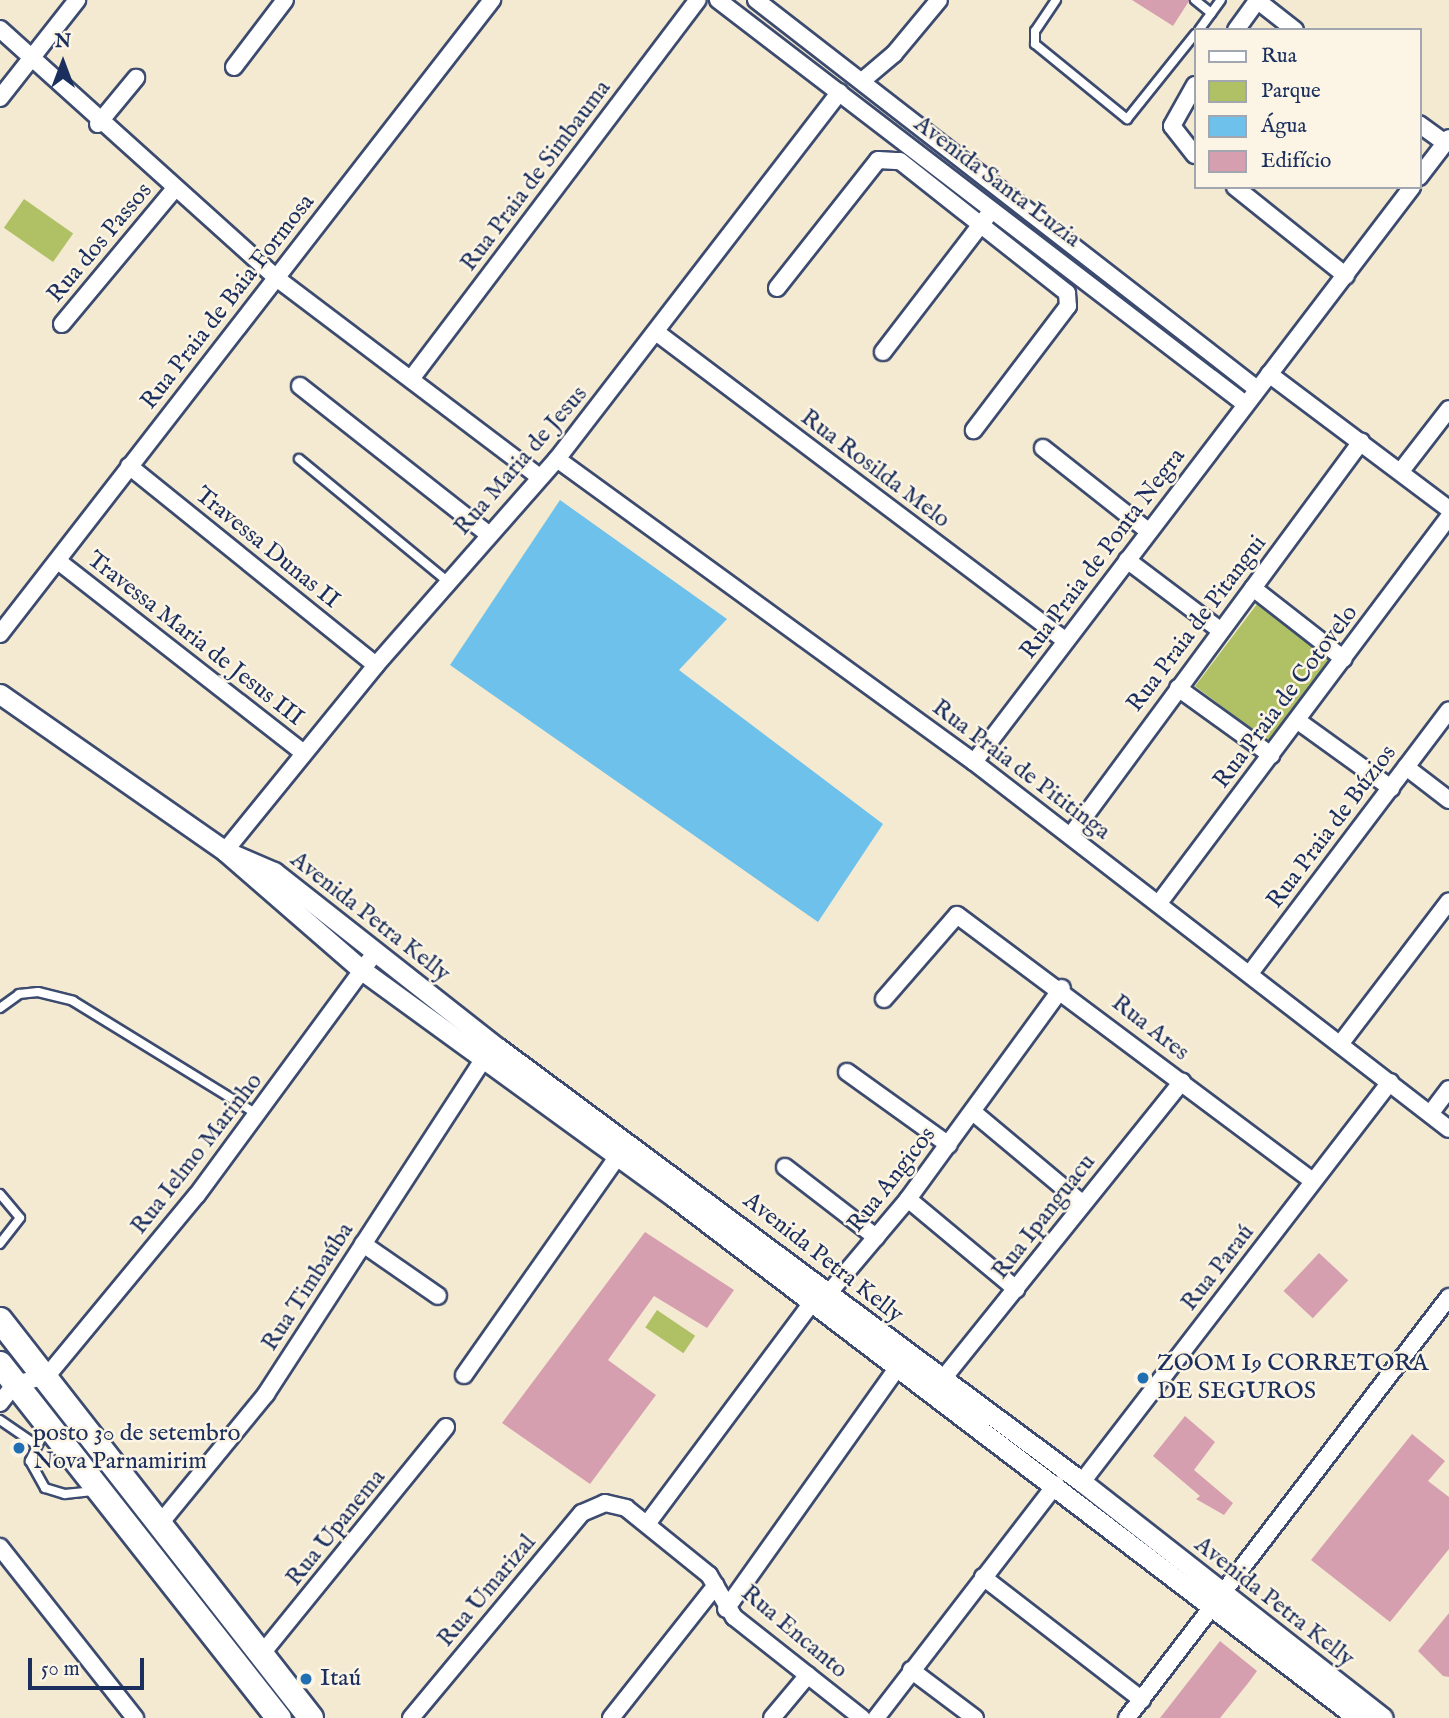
<!DOCTYPE html>
<meta charset="utf-8">
<style>
body{margin:0}
#map{position:relative;width:1449px;height:1718px;overflow:hidden;background:#f4ead1;font-family:"IM FELL English",serif}
div>[style]{position:absolute}
.green>*{inset:0;background:#b0c165;transform-origin:0 0}
.water>*{inset:0;background:#6ec1ea}
.building>*{inset:0;background:#d69fb0;transform-origin:0 0}
.roads{filter:drop-shadow(2px 0 #3c4b6f) drop-shadow(-2px 0 #3c4b6f) drop-shadow(0 2px #3c4b6f) drop-shadow(0 -2px #3c4b6f)}
.service>*{height:8px;margin:-4px;padding:0 4px;transform-origin:4px;border-radius:4px;background:#fff}
.minor>*{height:16px;margin:-8px;padding:0 8px;transform-origin:8px;border-radius:8px;background:#fff}
.tertiary>*{height:19px;margin:-9.5px;padding:0 9.5px;transform-origin:9.5px;border-radius:9.5px;background:#fff}
.primary>*{height:24px;margin:-12px;padding:0 12px;transform-origin:12px;border-radius:12px;background:#fff}
.dots>*{width:19px;height:19px;translate:-50% -50%;box-sizing:border-box;border:4px solid #fcf5e5;border-radius:50%}
span{translate:-50% -50%;white-space:nowrap;text-align:center;line-height:1.15;-webkit-text-stroke:5px #fcf5e5;paint-order:stroke}
.street-label{font-size:24px;color:#1b2f5e}
.poi-label{font-size:24px;color:#1b2f5e}
.left{translate:0 -50%;text-align:left}
.legend{position:absolute;left:1194px;top:28px;width:228px;height:161px;box-sizing:border-box;background:#fcf5e5;border:2px solid #a2a6af;margin:0;padding:9px 12px;list-style:none;font-size:21px;color:#1b2f5e}
.legend li{display:flex;align-items:center;gap:14px;height:35px}
.legend b{width:35px;border:2px solid #a2a6af}
.north{position:absolute;left:28px;top:28px;width:70px;height:70px;-webkit-text-stroke:5px #fcf5e5;paint-order:stroke;rotate:0deg;font-size:19px;font-weight:700;line-height:28px;text-align:center;color:#1b2f5e}
.north::after{content:'';display:block;margin:auto;width:24px;height:32px;background:#1b2f5e;clip-path:polygon(50% 0,100% 100%,50% 72%,0 100%)}
.scale{position:absolute;left:28px;top:1658px;width:116px;height:32px;box-sizing:border-box;border:4px solid #1b2f5e;border-top:0;padding-left:9px;font-size:21px;line-height:24px;white-space:nowrap;color:#1b2f5e;-webkit-text-stroke:5px #fcf5e5;paint-order:stroke}
</style>
<div id="map">
<div class="green">
<i style="left:24px;top:199px;width:60px;height:35px;rotate:35deg"></i>
<i style="left:1257px;top:604px;width:91px;height:103px;rotate:37deg"></i>
<i style="left:657px;top:1310px;width:46px;height:21px;rotate:34deg"></i>
</div>
<div class="water">
<i style="clip-path:polygon(560px 500px,727px 619px,679px 670px,883px 824px,818px 922px,450px 665px)"></i>
</div>
<div class="building">
<i style="clip-path:polygon(1132px 0,1189px 0,1189px 1px,1173px 26px)"></i>
<i style="clip-path:polygon(645px 1232px,734px 1290px,707px 1328px,654px 1296px,608px 1360px,656px 1395px,590px 1484px,502px 1423px)"></i>
<i style="left:1319px;top:1253px;width:40px;height:52px;rotate:43deg"></i>
<i style="clip-path:polygon(1185px 1416px,1215px 1442px,1194px 1470px,1233px 1503px,1224px 1515px,1196px 1499px,1200px 1496px,1153px 1456px)"></i>
<i style="clip-path:polygon(1412px 1434px,1445px 1461px,1428px 1481px,1449px 1497px,1449px 1549px,1390px 1622px,1311px 1560px)"></i>
<i style="clip-path:polygon(1449px 1613px,1449px 1677px,1443px 1676px,1418px 1651px)"></i>
<i style="clip-path:polygon(1220px 1641px,1257px 1671px,1249px 1682px,1220px 1718px,1160px 1718px)"></i>
</div>
<div class="roads">
<div class="service">
<i style="left:1056px;top:0;width:37px;rotate:124deg"></i>
<i style="left:1035px;top:31px;width:13px;rotate:90deg"></i>
<i style="left:1035px;top:44px;width:119px;rotate:39.2deg"></i>
<i style="left:1127px;top:119px;width:109px;rotate:-51.3deg"></i>
<i style="left:1195px;top:0;width:21px;rotate:39deg"></i>
<i style="left:1199px;top:30px;width:37px;rotate:-54deg"></i>
<i style="left:299px;top:459px;width:192px;rotate:39.5deg"></i>
<i style="left:0;top:1008px;width:24px;rotate:-36deg"></i>
<i style="left:19px;top:994px;width:19px;rotate:-6deg"></i>
<i style="left:38px;top:992px;width:36px;rotate:14deg"></i>
<i style="left:73px;top:1001px;width:216px;rotate:31.6deg"></i>
<i style="left:0;top:1194px;width:31px;rotate:50deg"></i>
<i style="left:20px;top:1218px;width:33px;rotate:128deg"></i>
<i style="left:0;top:1420px;width:42px;rotate:34.4deg"></i>
<i style="left:46px;top:1428px;width:37px;rotate:116deg"></i>
<i style="left:30px;top:1461px;width:31px;rotate:61deg"></i>
<i style="left:45px;top:1488px;width:21px;rotate:17deg"></i>
<i style="left:65px;top:1494px;width:30px;rotate:-6deg"></i>
</div>
<div class="minor">
<i style="left:718px;top:0;width:664px;rotate:37.47deg"></i>
<i style="left:756px;top:0;width:634px;rotate:37.83deg"></i>
<i style="left:1258px;top:1px;width:47px;rotate:38.1deg"></i>
<i style="left:0;top:29px;width:370px;rotate:42deg"></i>
<i style="left:275px;top:277px;width:328px;rotate:37.1deg"></i>
<i style="left:1236px;top:30px;width:37px;rotate:-54deg"></i>
<i style="left:234px;top:67px;width:84px;rotate:-52.7deg"></i>
<i style="left:862px;top:81px;width:42px;rotate:-40.2deg"></i>
<i style="left:894px;top:54px;width:70px;rotate:-50.2deg"></i>
<i style="left:1195px;top:85px;width:47px;rotate:119.3deg"></i>
<i style="left:1172px;top:126px;width:37px;rotate:52deg"></i>
<i style="left:0;top:98px;width:125px;rotate:-51.8deg"></i>
<i style="left:98px;top:124px;width:60px;rotate:-50.4deg"></i>
<i style="left:1419px;top:124px;width:32px;rotate:36deg"></i>
<i style="left:1419px;top:177px;width:49px;rotate:-52.4deg"></i>
<i style="left:1235px;top:187px;width:142px;rotate:38.7deg"></i>
<i style="left:777px;top:288px;width:163px;rotate:-51.7deg"></i>
<i style="left:878px;top:160px;width:22px;rotate:3deg"></i>
<i style="left:900px;top:161px;width:213px;rotate:38.3deg"></i>
<i style="left:1067px;top:293px;width:13px;rotate:86deg"></i>
<i style="left:1068px;top:306px;width:156px;rotate:127.2deg"></i>
<i style="left:62px;top:324px;width:173px;rotate:-50.2deg"></i>
<i style="left:656px;top:332px;width:513px;rotate:37deg"></i>
<i style="left:883px;top:352px;width:173px;rotate:-52.5deg"></i>
<i style="left:1269px;top:374px;width:225px;rotate:36.9deg"></i>
<i style="left:411px;top:379px;width:475px;rotate:-52.9deg"></i>
<i style="left:300px;top:386px;width:238px;rotate:38.2deg"></i>
<i style="left:1043px;top:448px;width:134px;rotate:38.3deg"></i>
<i style="left:557px;top:459px;width:515px;rotate:36deg"></i>
<i style="left:974px;top:762px;width:600px;rotate:37.69deg"></i>
<i style="left:129px;top:466px;width:317px;rotate:38.9deg"></i>
<i style="left:1401px;top:471px;width:78px;rotate:-52.3deg"></i>
<i style="left:1127px;top:560px;width:116px;rotate:37deg"></i>
<i style="left:58px;top:561px;width:312px;rotate:38deg"></i>
<i style="left:1253px;top:588px;width:115px;rotate:38deg"></i>
<i style="left:0;top:634px;width:803px;rotate:-52.19deg"></i>
<i style="left:1178px;top:688px;width:115px;rotate:35.8deg"></i>
<i style="left:1298px;top:721px;width:115px;rotate:35.8deg"></i>
<i style="left:974px;top:762px;width:723px;rotate:-52.7deg"></i>
<i style="left:1406px;top:767px;width:54px;rotate:37.5deg"></i>
<i style="left:1071px;top:835px;width:489px;rotate:-53.6deg"></i>
<i style="left:225px;top:851px;width:240px;rotate:-50.9deg"></i>
<i style="left:376px;top:665px;width:274px;rotate:-48.7deg"></i>
<i style="left:557px;top:459px;width:463px;rotate:-52.4deg"></i>
<i style="left:1159px;top:903px;width:483px;rotate:-53.1deg"></i>
<i style="left:1251px;top:972px;width:328px;rotate:-52.9deg"></i>
<i style="left:884px;top:999px;width:111px;rotate:-49deg"></i>
<i style="left:957px;top:915px;width:444px;rotate:36.8deg"></i>
<i style="left:1341px;top:1043px;width:178px;rotate:-52.7deg"></i>
<i style="left:847px;top:1072px;width:125px;rotate:35.6deg"></i>
<i style="left:973px;top:1112px;width:142px;rotate:39.9deg"></i>
<i style="left:1430px;top:1114px;width:31px;rotate:-53deg"></i>
<i style="left:785px;top:1167px;width:115px;rotate:37.6deg"></i>
<i style="left:908px;top:1199px;width:141px;rotate:39.8deg"></i>
<i style="left:363px;top:1244px;width:91px;rotate:34.7deg"></i>
<i style="left:464px;top:1375px;width:266px;rotate:-54.9deg"></i>
<i style="left:942px;top:1380px;width:383px;rotate:-51.2deg"></i>
<i style="left:0;top:1403px;width:24px;rotate:-52deg"></i>
<i style="left:15px;top:1384px;width:33px;rotate:-14deg"></i>
<i style="left:47px;top:1376px;width:235px;rotate:-50.4deg"></i>
<i style="left:197px;top:1195px;width:300px;rotate:-53.7deg"></i>
<i style="left:1082px;top:1482px;width:505px;rotate:-52.4deg"></i>
<i style="left:647px;top:1524px;width:274px;rotate:-53.3deg"></i>
<i style="left:811px;top:1304px;width:18px;rotate:-29deg"></i>
<i style="left:827px;top:1295px;width:126px;rotate:-49.8deg"></i>
<i style="left:908px;top:1199px;width:261px;rotate:-53.9deg"></i>
<i style="left:158px;top:1526px;width:171px;rotate:-50.7deg"></i>
<i style="left:266px;top:1394px;width:396px;rotate:-57deg"></i>
<i style="left:0;top:1547px;width:218px;rotate:51.7deg"></i>
<i style="left:983px;top:1577px;width:201px;rotate:37.7deg"></i>
<i style="left:726px;top:1609px;width:296px;rotate:-54.6deg"></i>
<i style="left:260px;top:1656px;width:295px;rotate:-50.9deg"></i>
<i style="left:911px;top:1670px;width:80px;rotate:36.9deg"></i>
<i style="left:411px;top:1718px;width:267px;rotate:-50.2deg"></i>
<i style="left:582px;top:1513px;width:25px;rotate:-23deg"></i>
<i style="left:605px;top:1503px;width:22px;rotate:13deg"></i>
<i style="left:626px;top:1508px;width:107px;rotate:38.9deg"></i>
<i style="left:709px;top:1575px;width:49px;rotate:59.2deg"></i>
<i style="left:734px;top:1617px;width:163px;rotate:38.3deg"></i>
<i style="left:611px;top:1718px;width:169px;rotate:-51.7deg"></i>
<i style="left:772px;top:1718px;width:56px;rotate:-50.1deg"></i>
<i style="left:876px;top:1718px;width:295px;rotate:-52.4deg"></i>
<i style="left:1127px;top:1718px;width:530px;rotate:-52.59deg"></i>
</div>
<div class="tertiary">
<i style="left:0;top:694px;width:274px;rotate:34.9deg"></i>
<i style="left:225px;top:851px;width:183px;rotate:41deg"></i>
<i style="left:363px;top:971px;width:384px;rotate:36deg"></i>
<i style="left:674px;top:1197px;width:860px;rotate:37.3deg"></i>
<i style="left:225px;top:851px;width:53px;rotate:23.2deg"></i>
<i style="left:274px;top:872px;width:285px;rotate:38.2deg"></i>
<i style="left:498px;top:1048px;width:728px;rotate:36.62deg"></i>
<i style="left:1082px;top:1482px;width:382px;rotate:38.1deg"></i>
</div>
<div class="primary">
<i style="left:0;top:1320px;width:505px;rotate:52deg"></i>
<i style="left:0;top:1364px;width:451px;rotate:51.8deg"></i>
</div>
</div>
<div class="dots">
<i style="left:1143px;top:1378px;background:#1f6fb2"></i>
<i style="left:19px;top:1448px;background:#1f6fb2"></i>
<i style="left:306px;top:1679px;background:#1f6fb2"></i>
</div>
<div class="street-label">
<span style="left:536px;top:176px;rotate:-53deg">Rua Praia de Simbauma</span>
<span style="left:997px;top:182px;rotate:37deg">Avenida Santa Luzia</span>
<span style="left:100px;top:243px;rotate:-50deg">Rua dos Passos</span>
<span style="left:228px;top:302px;rotate:-52deg">Rua Praia de Baia Formosa</span>
<span style="left:521px;top:461px;rotate:-49deg">Rua Maria de Jesus</span>
<span style="left:875px;top:469px;rotate:37deg">Rua Rosilda Melo</span>
<span style="left:267px;top:548px;rotate:39deg">Travessa Dunas II</span>
<span style="left:1103px;top:554px;rotate:-53deg">Rua Praia de Ponta Negra</span>
<span style="left:1197px;top:624px;rotate:-53deg">Rua Praia de Pitangui</span>
<span style="left:195px;top:639px;rotate:38deg">Travessa Maria de Jesus III</span>
<span style="left:1286px;top:697px;rotate:-53deg">Rua Praia de Cotovelo</span>
<span style="left:1021px;top:770px;rotate:37deg">Rua Praia de Pititinga</span>
<span style="left:1332px;top:827px;rotate:-53deg">Rua Praia de Búzios</span>
<span style="left:370px;top:917px;rotate:38deg">Avenida Petra Kelly</span>
<span style="left:1150px;top:1028px;rotate:38deg">Rua Ares</span>
<span style="left:197px;top:1154px;rotate:-52deg">Rua Ielmo Marinho</span>
<span style="left:892px;top:1180px;rotate:-52deg">Rua Angicos</span>
<span style="left:1044px;top:1217px;rotate:-52deg">Rua Ipanguacu</span>
<span style="left:823px;top:1258px;rotate:38deg">Avenida Petra Kelly</span>
<span style="left:1218px;top:1268px;rotate:-52deg">Rua Paraú</span>
<span style="left:308px;top:1287px;rotate:-57deg">Rua Timbaúba</span>
<span style="left:336px;top:1528px;rotate:-51deg">Rua Upanema</span>
<span style="left:487px;top:1591px;rotate:-50deg">Rua Umarizal</span>
<span style="left:1274px;top:1602px;rotate:38deg">Avenida Petra Kelly</span>
<span style="left:794px;top:1632px;rotate:40deg">Rua Encanto</span>
</div>
<div class="poi-label">
<span class="left" style="left:1157px;top:1378px">ZOOM I9 CORRETORA<br>DE SEGUROS</span>
<span class="left" style="left:33px;top:1448px">posto 30 de setembro<br>Nova Parnamirim</span>
<span class="left" style="left:320px;top:1679px">Itaú</span>
</div>
<ul class="legend">
<li><b style="height:9px;background:#fff"></b>Rua</li>
<li><b style="height:19px;background:#b0c165"></b>Parque</li>
<li><b style="height:19px;background:#6ec1ea"></b>Água</li>
<li><b style="height:19px;background:#d69fb0"></b>Edifício</li>
</ul>
<div class="north">N</div>
<div class="scale">50 m</div>
</div>
